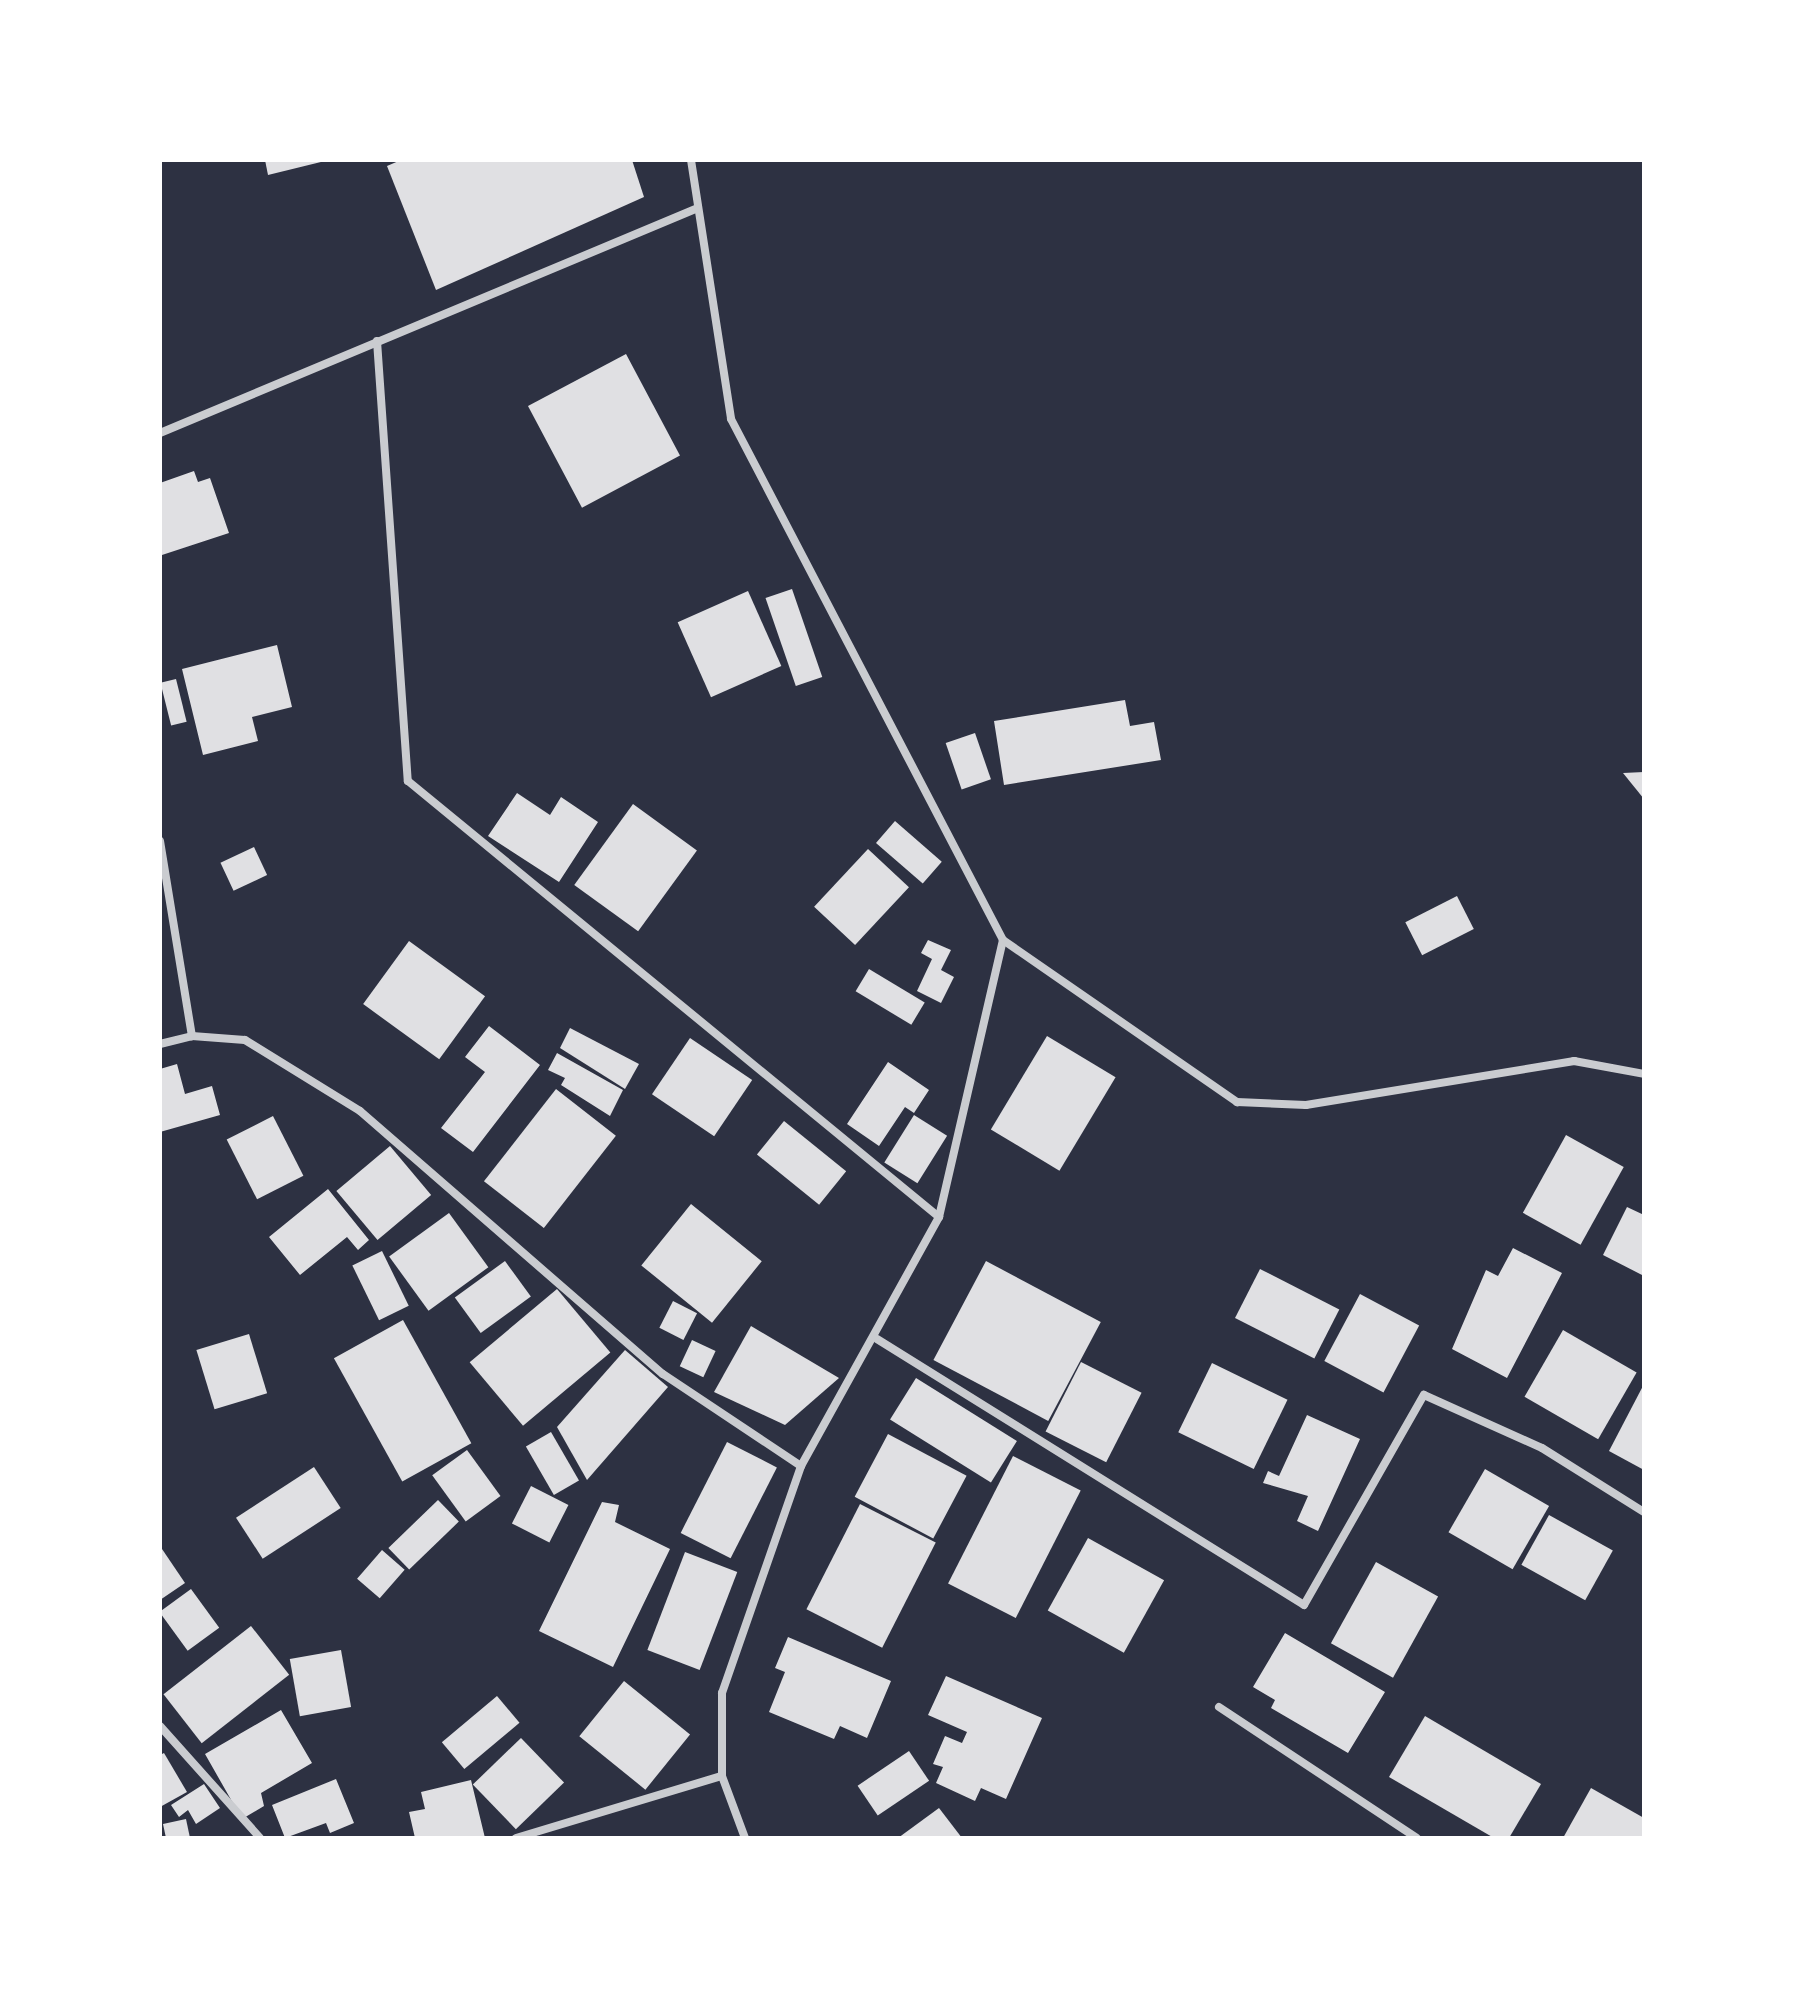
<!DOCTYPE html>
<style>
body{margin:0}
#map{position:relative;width:1804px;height:1998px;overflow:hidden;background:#2d3142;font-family:"Exo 2",sans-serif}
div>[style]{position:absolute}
.building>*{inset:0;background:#e0e0e3;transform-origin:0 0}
.minor>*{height:8px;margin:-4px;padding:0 4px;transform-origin:4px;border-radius:4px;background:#caccd0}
span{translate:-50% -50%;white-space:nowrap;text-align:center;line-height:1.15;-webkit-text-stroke:7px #fff;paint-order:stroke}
.frame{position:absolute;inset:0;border:162px solid #fff;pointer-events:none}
</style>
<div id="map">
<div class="building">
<i style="clip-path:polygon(265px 160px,325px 160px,325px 161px,268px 175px)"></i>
<i style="clip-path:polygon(401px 160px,632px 160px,644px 197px,436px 290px,387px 166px)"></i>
<i style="left:626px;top:354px;width:115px;height:111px;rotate:62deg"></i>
<i style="clip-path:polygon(194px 471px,198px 482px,210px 478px,229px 533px,162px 555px,160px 483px)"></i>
<i style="left:792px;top:589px;width:93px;height:28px;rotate:71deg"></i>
<i style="left:748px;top:591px;width:82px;height:77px;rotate:66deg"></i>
<i style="clip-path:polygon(277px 645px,292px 707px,252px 717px,258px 741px,203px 755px,182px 669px)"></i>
<i style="left:176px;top:679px;width:44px;height:16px;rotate:76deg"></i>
<i style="clip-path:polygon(1125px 700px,1130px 726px,1154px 722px,1161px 760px,1004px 785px,994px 721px)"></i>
<i style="left:975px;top:733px;width:49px;height:31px;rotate:71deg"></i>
<i style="clip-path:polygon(1644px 772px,1644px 799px,1623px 773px)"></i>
<i style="clip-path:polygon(517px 793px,550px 815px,561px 797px,598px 822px,559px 882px,488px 836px)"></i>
<i style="left:633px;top:804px;width:79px;height:100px;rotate:36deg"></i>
<i style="left:895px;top:821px;width:62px;height:29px;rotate:41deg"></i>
<i style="left:254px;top:847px;width:31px;height:37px;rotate:65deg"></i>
<i style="left:868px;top:849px;width:56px;height:79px;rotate:43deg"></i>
<i style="left:1457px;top:896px;width:37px;height:58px;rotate:63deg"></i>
<i style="clip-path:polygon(928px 940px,951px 950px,941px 970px,954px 977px,941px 1003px,917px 991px,932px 959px,921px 953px)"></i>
<i style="left:409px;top:941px;width:94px;height:78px;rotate:36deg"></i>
<i style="left:869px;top:969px;width:65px;height:26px;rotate:31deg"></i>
<i style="clip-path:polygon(489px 1026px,540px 1065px,473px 1152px,441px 1128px,485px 1072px,465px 1057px)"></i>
<i style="clip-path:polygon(570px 1028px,639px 1064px,625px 1089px,560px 1048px)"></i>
<i style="left:1047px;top:1036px;width:80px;height:109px;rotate:31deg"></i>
<i style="left:690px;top:1038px;width:75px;height:68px;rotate:34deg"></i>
<i style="clip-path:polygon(557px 1053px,623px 1090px,610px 1116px,561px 1085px,565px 1078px,548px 1070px)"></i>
<i style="clip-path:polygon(888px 1062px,929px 1090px,914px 1113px,905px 1107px,879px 1146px,847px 1124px)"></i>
<i style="clip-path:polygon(177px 1064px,185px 1094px,212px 1086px,220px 1115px,160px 1132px,160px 1069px)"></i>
<i style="left:556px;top:1089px;width:76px;height:117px;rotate:38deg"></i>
<i style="left:914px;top:1115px;width:39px;height:56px;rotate:32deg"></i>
<i style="left:273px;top:1116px;width:67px;height:52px;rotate:63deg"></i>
<i style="left:784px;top:1121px;width:80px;height:43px;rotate:39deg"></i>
<i style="left:1566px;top:1135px;width:66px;height:89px;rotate:29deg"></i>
<i style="left:390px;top:1146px;width:64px;height:70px;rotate:50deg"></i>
<i style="clip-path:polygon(328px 1189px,369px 1240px,358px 1250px,347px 1237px,300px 1275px,269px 1237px)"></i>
<i style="left:691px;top:1204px;width:91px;height:79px;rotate:39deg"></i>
<i style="clip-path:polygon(1627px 1207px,1644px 1215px,1644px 1276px,1603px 1255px)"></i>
<i style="left:449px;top:1213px;width:67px;height:74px;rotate:54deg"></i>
<i style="clip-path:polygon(1513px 1248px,1562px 1273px,1507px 1378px,1452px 1349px,1486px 1270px,1498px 1276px)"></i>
<i style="left:382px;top:1251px;width:61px;height:33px;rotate:64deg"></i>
<i style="left:505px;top:1261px;width:44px;height:62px;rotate:54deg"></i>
<i style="left:986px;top:1261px;width:130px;height:112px;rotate:28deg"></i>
<i style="left:1260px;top:1269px;width:89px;height:55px;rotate:27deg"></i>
<i style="left:557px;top:1289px;width:83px;height:114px;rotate:50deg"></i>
<i style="left:1360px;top:1294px;width:67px;height:76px;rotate:28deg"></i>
<i style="left:673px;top:1301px;width:27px;height:30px;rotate:27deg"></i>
<i style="left:403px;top:1320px;width:141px;height:79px;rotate:61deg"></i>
<i style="clip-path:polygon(751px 1326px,839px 1378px,785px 1425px,714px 1392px)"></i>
<i style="left:1563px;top:1330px;width:85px;height:77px;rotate:30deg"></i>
<i style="left:249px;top:1334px;width:62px;height:55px;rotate:73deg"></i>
<i style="left:692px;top:1340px;width:26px;height:29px;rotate:25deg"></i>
<i style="clip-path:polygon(625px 1350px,668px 1387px,587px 1480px,557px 1427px)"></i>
<i style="left:1081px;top:1362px;width:68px;height:78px;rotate:27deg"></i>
<i style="left:1212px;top:1363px;width:84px;height:77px;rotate:26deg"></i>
<i style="left:916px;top:1378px;width:119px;height:49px;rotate:32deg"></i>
<i style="clip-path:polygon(1644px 1384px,1644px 1470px,1609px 1451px)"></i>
<i style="clip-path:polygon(1307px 1415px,1360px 1439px,1318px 1531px,1297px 1521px,1308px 1496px,1263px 1483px,1268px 1471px,1279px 1476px)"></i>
<i style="left:551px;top:1432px;width:56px;height:29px;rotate:60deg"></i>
<i style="left:888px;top:1434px;width:89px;height:71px;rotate:28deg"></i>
<i style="left:727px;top:1442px;width:56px;height:102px;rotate:27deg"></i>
<i style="left:467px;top:1450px;width:57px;height:43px;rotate:54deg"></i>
<i style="left:1013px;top:1456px;width:76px;height:143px;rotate:27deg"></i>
<i style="left:314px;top:1467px;width:49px;height:93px;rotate:57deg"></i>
<i style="left:1485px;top:1469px;width:74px;height:73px;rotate:30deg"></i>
<i style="left:531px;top:1486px;width:42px;height:42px;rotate:27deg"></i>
<i style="left:438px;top:1500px;width:30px;height:69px;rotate:46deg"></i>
<i style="clip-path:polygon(602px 1502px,619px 1505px,615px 1522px,670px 1549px,613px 1667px,539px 1631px)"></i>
<i style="left:860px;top:1504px;width:85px;height:118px;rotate:27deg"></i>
<i style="left:1549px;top:1515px;width:73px;height:57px;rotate:29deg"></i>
<i style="left:1088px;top:1538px;width:87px;height:83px;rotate:29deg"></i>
<i style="clip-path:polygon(160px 1546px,185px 1583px,160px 1600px)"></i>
<i style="left:382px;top:1550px;width:30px;height:38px;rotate:41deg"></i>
<i style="left:685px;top:1552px;width:56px;height:105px;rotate:21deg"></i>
<i style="left:1376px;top:1562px;width:71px;height:93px;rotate:29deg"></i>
<i style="left:191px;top:1589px;width:48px;height:39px;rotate:54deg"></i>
<i style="left:251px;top:1626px;width:62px;height:111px;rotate:52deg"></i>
<i style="clip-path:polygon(1285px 1633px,1385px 1692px,1348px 1753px,1271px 1708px,1275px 1700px,1253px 1687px)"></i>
<i style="clip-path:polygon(788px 1637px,891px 1681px,867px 1738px,840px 1726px,834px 1739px,769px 1712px,785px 1672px,775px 1668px)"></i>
<i style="left:341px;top:1650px;width:58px;height:52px;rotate:80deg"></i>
<i style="clip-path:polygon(946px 1676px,1042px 1718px,1006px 1799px,981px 1788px,975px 1801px,936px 1783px,943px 1767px,933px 1764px,945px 1736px,962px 1743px,967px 1732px,928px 1715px)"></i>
<i style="left:624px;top:1681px;width:85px;height:71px;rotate:39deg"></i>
<i style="left:497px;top:1696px;width:35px;height:72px;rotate:50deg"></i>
<i style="clip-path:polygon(281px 1710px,312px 1763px,261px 1793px,264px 1806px,242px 1819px,205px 1754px)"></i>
<i style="clip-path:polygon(1425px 1716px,1541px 1784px,1509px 1838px,1494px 1838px,1389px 1777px)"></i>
<i style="left:521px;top:1738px;width:62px;height:67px;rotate:46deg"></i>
<i style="left:909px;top:1751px;width:36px;height:62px;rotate:56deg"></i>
<i style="clip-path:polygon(164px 1753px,187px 1792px,160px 1807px,160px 1755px)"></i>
<i style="clip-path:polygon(336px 1779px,354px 1823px,330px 1833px,326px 1823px,285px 1838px,272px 1805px)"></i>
<i style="clip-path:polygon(471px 1780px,485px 1838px,415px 1838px,409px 1812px,425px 1809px,421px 1792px)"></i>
<i style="clip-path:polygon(204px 1784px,220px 1808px,196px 1824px,188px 1810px,179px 1817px,171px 1805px)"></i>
<i style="clip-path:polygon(1591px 1788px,1644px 1818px,1644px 1838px,1563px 1838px)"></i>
<i style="clip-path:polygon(939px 1808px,962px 1838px,898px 1838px)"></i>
<i style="clip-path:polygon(186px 1819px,190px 1838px,166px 1838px,163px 1824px)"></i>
</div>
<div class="minor">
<i style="left:691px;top:160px;width:262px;rotate:81.2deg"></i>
<i style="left:731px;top:419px;width:588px;rotate:62.43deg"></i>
<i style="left:1003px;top:940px;width:285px;rotate:34.7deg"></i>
<i style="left:1237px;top:1102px;width:69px;rotate:2.5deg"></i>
<i style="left:1306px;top:1105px;width:272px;rotate:-9.3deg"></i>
<i style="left:1574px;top:1061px;width:71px;rotate:10.5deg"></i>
<i style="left:377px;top:341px;width:441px;rotate:86deg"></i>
<i style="left:408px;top:781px;width:687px;rotate:39.39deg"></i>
<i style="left:160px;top:433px;width:583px;rotate:-22.7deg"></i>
<i style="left:160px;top:841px;width:198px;rotate:80.7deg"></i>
<i style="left:160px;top:1044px;width:33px;rotate:-14deg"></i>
<i style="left:192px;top:1036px;width:53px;rotate:4.3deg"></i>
<i style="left:245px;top:1040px;width:135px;rotate:31.7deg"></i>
<i style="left:360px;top:1111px;width:401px;rotate:41deg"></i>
<i style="left:663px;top:1374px;width:166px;rotate:33.7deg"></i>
<i style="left:877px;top:1339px;width:503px;rotate:31.92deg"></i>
<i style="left:1304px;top:1605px;width:242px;rotate:-60.3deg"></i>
<i style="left:1424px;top:1395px;width:129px;rotate:24.2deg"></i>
<i style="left:1542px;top:1448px;width:120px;rotate:32.1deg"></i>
<i style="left:1219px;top:1707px;width:237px;rotate:33.5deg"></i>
<i style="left:160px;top:1726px;width:150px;rotate:48.2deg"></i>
<i style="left:516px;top:1838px;width:215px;rotate:-16.8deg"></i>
<i style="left:745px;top:1838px;width:66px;rotate:-110.4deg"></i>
<i style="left:722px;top:1776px;width:83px;rotate:-90deg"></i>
<i style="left:722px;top:1693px;width:240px;rotate:-70.8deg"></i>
<i style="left:801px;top:1466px;width:285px;rotate:-61deg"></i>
<i style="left:939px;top:1217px;width:284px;rotate:-77deg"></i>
</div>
<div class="frame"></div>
</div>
